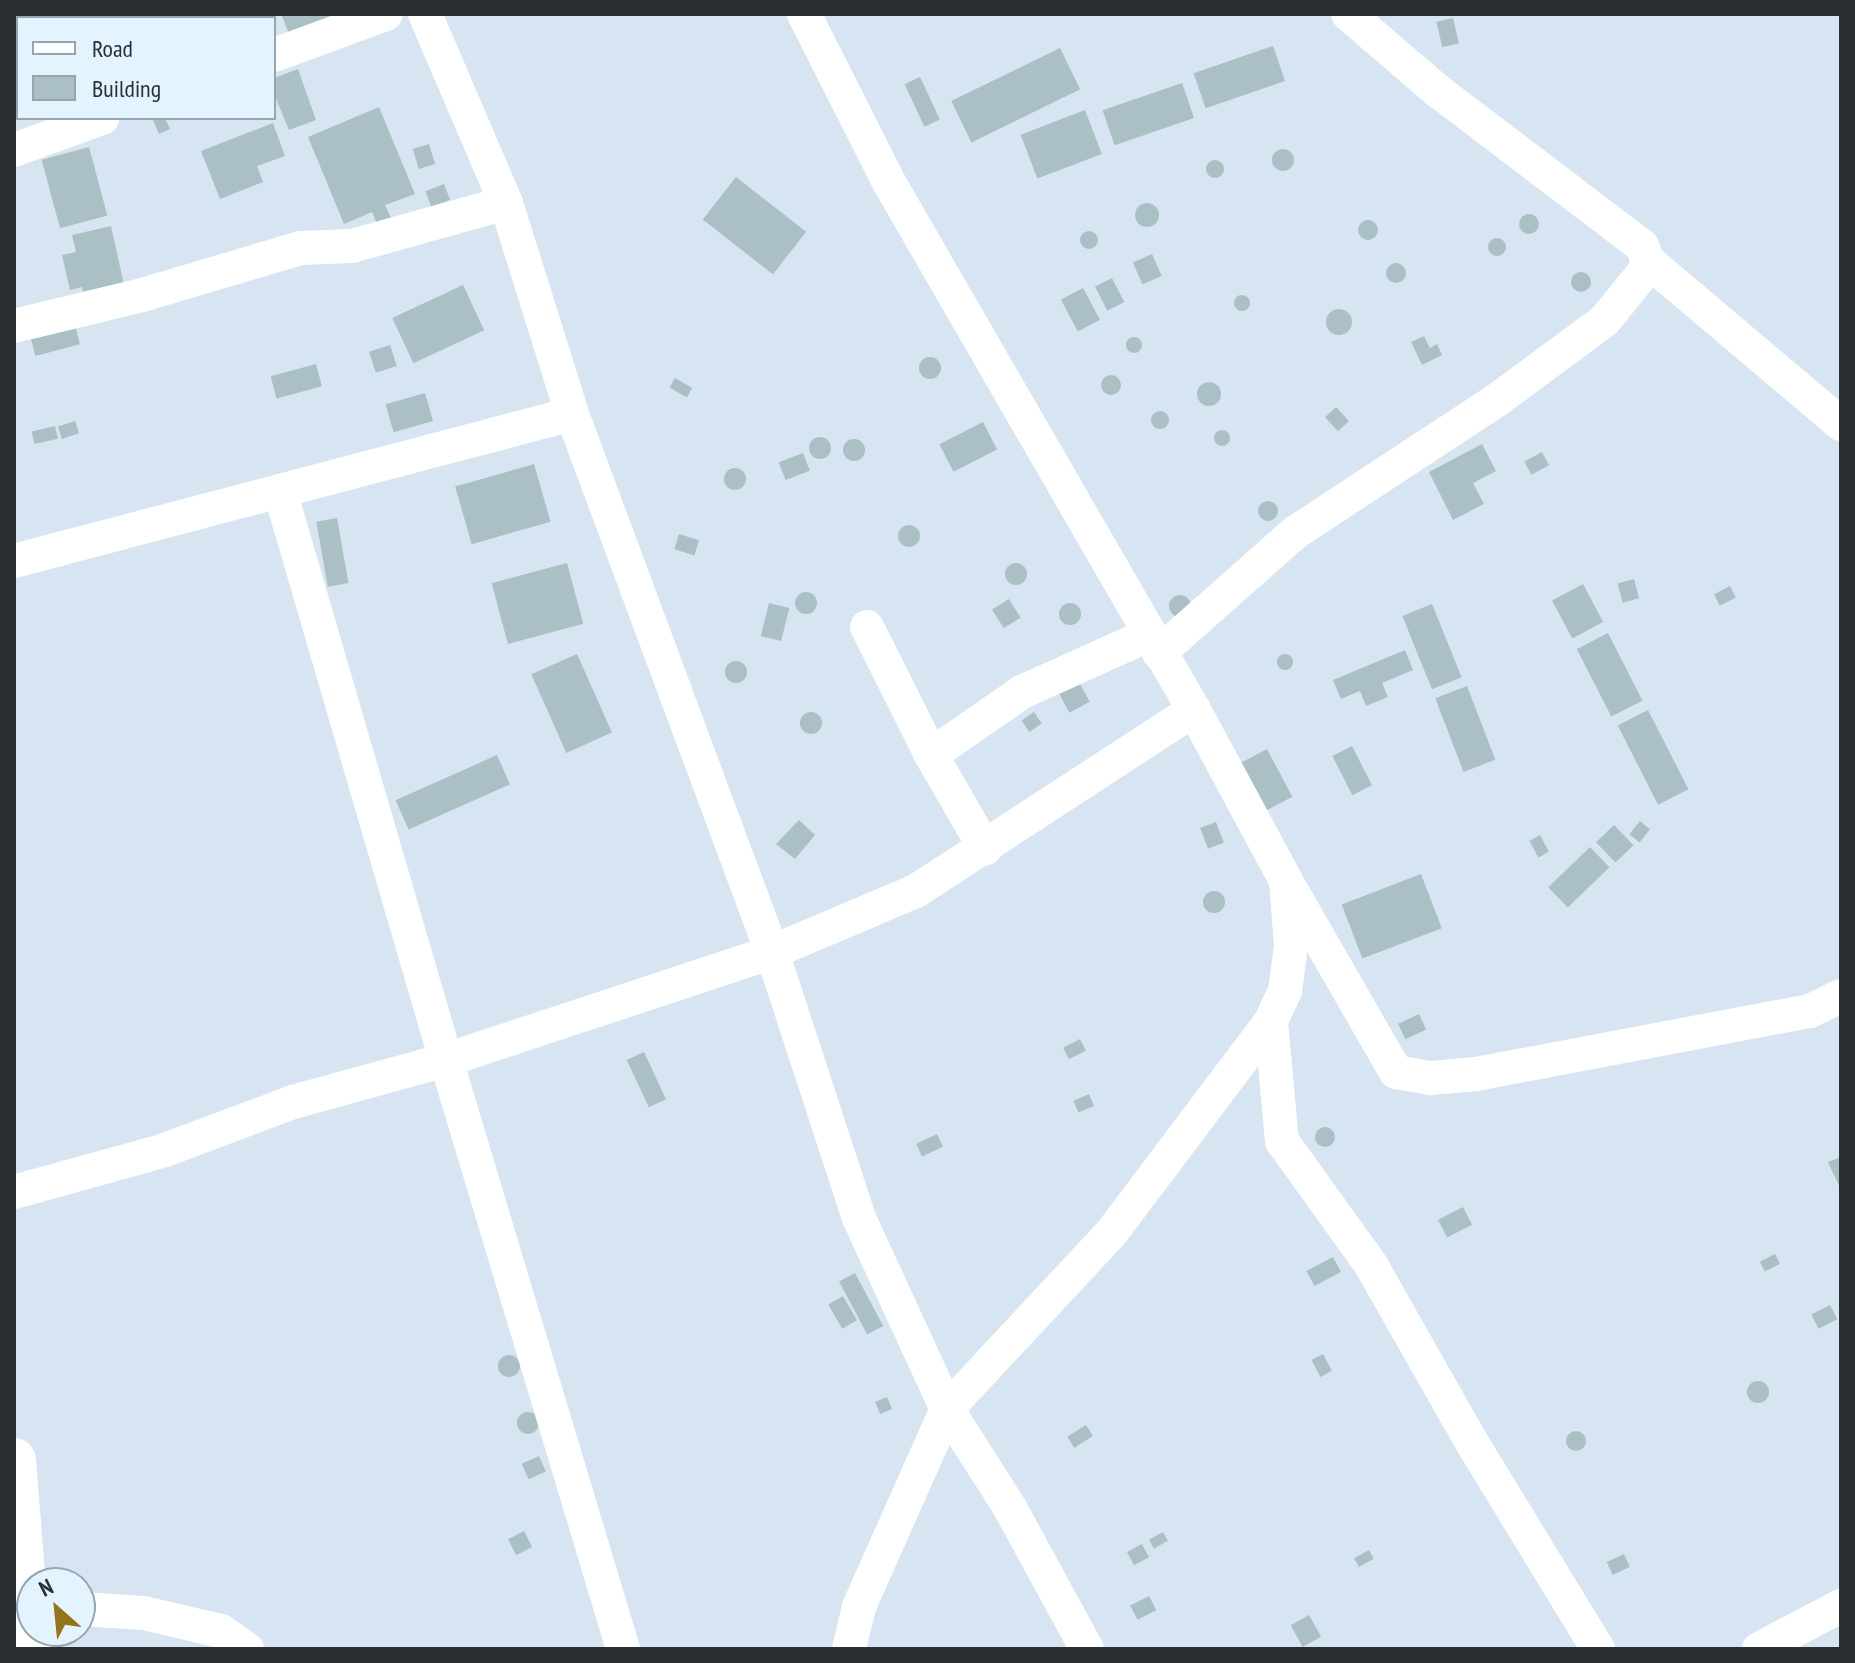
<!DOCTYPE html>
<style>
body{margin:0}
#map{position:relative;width:1855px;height:1663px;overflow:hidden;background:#d6e5f1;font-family:"PT Sans Narrow",sans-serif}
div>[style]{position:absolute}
.building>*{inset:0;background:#abc0c4;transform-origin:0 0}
.round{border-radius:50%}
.minor>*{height:34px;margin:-17px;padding:0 17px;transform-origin:17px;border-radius:17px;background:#fff}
.secondary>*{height:44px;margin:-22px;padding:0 22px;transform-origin:22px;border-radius:22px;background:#fff}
span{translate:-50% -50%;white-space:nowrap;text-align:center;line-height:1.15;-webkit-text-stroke:6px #e3f3ff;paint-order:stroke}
.frame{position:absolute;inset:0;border:16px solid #292f33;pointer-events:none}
.legend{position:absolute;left:16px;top:16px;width:260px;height:104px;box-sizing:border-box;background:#e3f3ff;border:2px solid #99a5ad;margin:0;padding:10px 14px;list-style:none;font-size:24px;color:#292f33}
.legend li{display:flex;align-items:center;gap:16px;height:40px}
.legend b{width:40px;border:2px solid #99a5ad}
.north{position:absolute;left:16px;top:1567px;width:80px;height:80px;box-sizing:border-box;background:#e3f3ff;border:2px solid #99a5ad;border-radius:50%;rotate:333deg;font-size:22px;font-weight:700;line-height:32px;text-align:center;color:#292f33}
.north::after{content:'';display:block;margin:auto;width:28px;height:36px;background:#93761c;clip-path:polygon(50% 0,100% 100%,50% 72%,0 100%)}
</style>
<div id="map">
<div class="building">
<i style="clip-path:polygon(288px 14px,335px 14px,289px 34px,282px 16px)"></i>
<i style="left:1453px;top:18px;width:26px;height:17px;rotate:77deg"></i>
<i style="left:1273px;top:46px;width:37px;height:84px;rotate:71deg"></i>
<i style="left:1060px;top:48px;width:46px;height:121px;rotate:64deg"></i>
<i style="clip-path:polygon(298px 69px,316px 120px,289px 130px,274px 94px,274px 78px)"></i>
<i style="left:920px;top:77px;width:47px;height:17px;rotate:65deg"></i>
<i style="left:1182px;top:83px;width:37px;height:84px;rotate:71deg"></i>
<i style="clip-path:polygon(379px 107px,415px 194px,385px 205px,392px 220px,378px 226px,372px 212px,344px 224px,308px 137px)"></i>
<i style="left:1085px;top:110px;width:47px;height:69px;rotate:69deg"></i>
<i style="clip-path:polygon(165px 118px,170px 129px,159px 134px,153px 120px)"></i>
<i style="clip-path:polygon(273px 123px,285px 156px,257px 166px,263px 182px,220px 199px,201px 151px)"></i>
<i style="left:429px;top:144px;width:21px;height:17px;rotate:73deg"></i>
<i style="left:89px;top:147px;width:71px;height:49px;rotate:75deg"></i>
<i class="round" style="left:1272px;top:149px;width:22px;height:22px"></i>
<i class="round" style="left:1206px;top:160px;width:18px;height:18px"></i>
<i style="left:736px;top:177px;width:89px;height:54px;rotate:38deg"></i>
<i style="left:444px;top:184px;width:17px;height:20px;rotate:69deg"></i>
<i class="round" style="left:1135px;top:203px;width:24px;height:24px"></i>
<i class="round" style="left:1519px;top:214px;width:20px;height:20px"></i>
<i class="round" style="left:1358px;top:220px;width:20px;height:20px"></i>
<i style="clip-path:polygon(111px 226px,126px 294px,85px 303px,82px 287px,70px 290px,62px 255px,76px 252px,72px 235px)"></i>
<i class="round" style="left:1080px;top:231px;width:18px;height:18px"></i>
<i class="round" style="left:1488px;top:238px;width:18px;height:18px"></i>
<i style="left:1152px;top:254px;width:24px;height:21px;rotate:66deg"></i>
<i class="round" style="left:1386px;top:263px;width:20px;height:20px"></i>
<i class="round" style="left:1571px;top:272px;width:20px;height:20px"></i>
<i style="left:1112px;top:278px;width:27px;height:19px;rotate:63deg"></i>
<i style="left:463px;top:285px;width:50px;height:78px;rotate:65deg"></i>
<i style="left:1083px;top:288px;width:36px;height:25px;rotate:62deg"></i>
<i class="round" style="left:1234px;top:295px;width:16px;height:16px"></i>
<i class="round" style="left:1326px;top:309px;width:26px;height:26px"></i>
<i style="left:74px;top:322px;width:23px;height:46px;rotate:75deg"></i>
<i style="clip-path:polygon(1424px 336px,1430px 348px,1437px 344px,1442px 355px,1422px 365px,1411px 342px)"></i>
<i class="round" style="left:1126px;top:337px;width:16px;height:16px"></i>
<i style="left:390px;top:345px;width:22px;height:22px;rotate:72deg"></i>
<i class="round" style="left:919px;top:357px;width:22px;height:22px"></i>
<i style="left:316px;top:364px;width:23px;height:47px;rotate:75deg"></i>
<i class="round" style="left:1101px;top:375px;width:20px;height:20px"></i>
<i style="left:675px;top:378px;width:20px;height:11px;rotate:30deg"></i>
<i class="round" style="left:1197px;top:382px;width:24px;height:24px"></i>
<i style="left:425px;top:393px;width:29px;height:41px;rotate:74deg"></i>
<i style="left:1336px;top:407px;width:19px;height:15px;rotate:47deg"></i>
<i class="round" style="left:1151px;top:411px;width:18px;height:18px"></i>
<i style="left:75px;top:421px;width:13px;height:18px;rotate:72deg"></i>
<i style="left:983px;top:422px;width:31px;height:49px;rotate:63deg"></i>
<i style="left:55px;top:426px;width:13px;height:24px;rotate:77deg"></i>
<i class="round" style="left:1214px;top:430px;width:16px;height:16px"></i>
<i class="round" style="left:809px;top:437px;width:22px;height:22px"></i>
<i class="round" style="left:843px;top:439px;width:22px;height:22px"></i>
<i style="clip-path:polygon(1482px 444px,1496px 471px,1473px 483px,1484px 504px,1453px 520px,1429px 472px)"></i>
<i style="left:1542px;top:452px;width:15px;height:20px;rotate:62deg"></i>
<i style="left:803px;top:453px;width:19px;height:26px;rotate:69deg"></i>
<i style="left:534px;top:464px;width:60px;height:82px;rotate:74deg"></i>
<i class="round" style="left:724px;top:468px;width:22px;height:22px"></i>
<i class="round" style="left:1258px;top:501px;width:20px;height:20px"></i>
<i style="left:337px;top:518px;width:66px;height:21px;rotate:80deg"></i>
<i class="round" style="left:898px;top:525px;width:22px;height:22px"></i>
<i style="left:679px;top:534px;width:21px;height:16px;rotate:17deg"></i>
<i class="round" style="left:1005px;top:563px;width:22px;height:22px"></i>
<i style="left:567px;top:563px;width:63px;height:78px;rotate:75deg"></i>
<i style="left:1634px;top:579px;width:20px;height:17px;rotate:75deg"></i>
<i style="left:1583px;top:584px;width:43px;height:35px;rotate:62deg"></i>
<i style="left:1730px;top:586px;width:13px;height:18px;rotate:63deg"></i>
<i class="round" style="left:795px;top:592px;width:22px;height:22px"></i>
<i class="round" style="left:1169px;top:595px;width:22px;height:22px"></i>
<i style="left:1009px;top:599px;width:22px;height:20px;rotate:58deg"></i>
<i class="round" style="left:1059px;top:603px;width:22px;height:22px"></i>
<i style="left:769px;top:603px;width:21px;height:34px;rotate:14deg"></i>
<i style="left:1432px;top:604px;width:79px;height:32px;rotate:68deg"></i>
<i style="left:1608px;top:633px;width:76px;height:35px;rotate:63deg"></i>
<i style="clip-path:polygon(1405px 650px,1413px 670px,1382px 683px,1388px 697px,1366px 706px,1360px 691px,1341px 699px,1333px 680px)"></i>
<i class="round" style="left:1277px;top:654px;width:16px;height:16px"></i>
<i style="left:577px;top:654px;width:86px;height:50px;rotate:66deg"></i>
<i class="round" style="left:725px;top:661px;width:22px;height:22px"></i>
<i style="left:1077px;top:678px;width:27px;height:23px;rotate:62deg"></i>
<i style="left:1467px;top:686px;width:79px;height:34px;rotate:69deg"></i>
<i style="left:1648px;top:710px;width:89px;height:34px;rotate:63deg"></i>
<i class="round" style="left:800px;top:712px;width:22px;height:22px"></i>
<i style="left:1034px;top:712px;width:14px;height:15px;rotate:56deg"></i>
<i style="left:1352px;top:746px;width:44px;height:22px;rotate:63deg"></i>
<i style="left:1267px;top:749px;width:54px;height:29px;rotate:62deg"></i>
<i style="left:497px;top:755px;width:32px;height:111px;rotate:66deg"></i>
<i style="clip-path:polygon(799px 820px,815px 835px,795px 859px,776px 844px)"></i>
<i style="left:1640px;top:821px;width:13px;height:17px;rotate:39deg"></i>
<i style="left:1216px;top:822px;width:22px;height:17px;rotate:69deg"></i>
<i style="left:1614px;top:825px;width:28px;height:25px;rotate:46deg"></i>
<i style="left:1540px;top:835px;width:19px;height:12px;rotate:62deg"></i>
<i style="left:1590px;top:847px;width:28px;height:58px;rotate:46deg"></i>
<i style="left:1421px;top:874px;width:58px;height:85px;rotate:69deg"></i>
<i class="round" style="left:1203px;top:891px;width:22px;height:22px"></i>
<i style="left:1419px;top:1014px;width:17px;height:23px;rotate:65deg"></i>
<i style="left:1080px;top:1039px;width:13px;height:19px;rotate:63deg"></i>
<i style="left:644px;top:1052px;width:52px;height:19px;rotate:65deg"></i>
<i style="left:1089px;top:1094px;width:13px;height:17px;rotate:67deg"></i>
<i class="round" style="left:1315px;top:1127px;width:20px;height:20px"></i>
<i style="left:937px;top:1134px;width:14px;height:23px;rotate:65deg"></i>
<i style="clip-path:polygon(1841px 1157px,1841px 1190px,1828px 1162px)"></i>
<i style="left:1463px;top:1207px;width:20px;height:28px;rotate:63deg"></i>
<i style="left:1775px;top:1254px;width:11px;height:17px;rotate:63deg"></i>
<i style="left:1333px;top:1257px;width:17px;height:30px;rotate:62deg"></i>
<i style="left:855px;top:1273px;width:60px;height:18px;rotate:62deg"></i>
<i style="left:843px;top:1296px;width:28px;height:17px;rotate:60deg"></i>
<i style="left:1830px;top:1305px;width:16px;height:21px;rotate:63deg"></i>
<i style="left:1323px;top:1354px;width:19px;height:13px;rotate:62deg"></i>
<i class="round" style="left:498px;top:1355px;width:22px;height:22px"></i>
<i class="round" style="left:1747px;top:1381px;width:22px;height:22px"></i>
<i style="left:887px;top:1397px;width:13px;height:13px;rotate:67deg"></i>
<i class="round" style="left:517px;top:1412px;width:22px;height:22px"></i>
<i style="left:1086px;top:1425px;width:13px;height:22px;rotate:58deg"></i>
<i class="round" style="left:1566px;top:1431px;width:20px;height:20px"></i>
<i style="left:539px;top:1456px;width:17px;height:19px;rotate:66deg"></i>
<i style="left:524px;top:1531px;width:18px;height:18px;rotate:63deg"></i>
<i style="left:1163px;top:1532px;width:10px;height:16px;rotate:61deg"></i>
<i style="left:1142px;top:1544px;width:15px;height:17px;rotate:62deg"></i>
<i style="left:1369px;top:1550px;width:10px;height:17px;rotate:61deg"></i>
<i style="left:1624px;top:1554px;width:14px;height:19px;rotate:65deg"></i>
<i style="left:1149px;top:1596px;width:16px;height:21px;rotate:63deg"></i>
<i style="left:1309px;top:1615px;width:25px;height:21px;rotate:61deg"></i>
</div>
<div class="minor">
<i style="left:425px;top:14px;width:206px;rotate:66.8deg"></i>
<i style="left:506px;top:203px;width:221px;rotate:72.6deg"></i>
<i style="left:572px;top:414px;width:574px;rotate:69.61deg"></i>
<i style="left:772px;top:952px;width:280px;rotate:71.9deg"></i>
<i style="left:859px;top:1218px;width:210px;rotate:65.3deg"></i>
<i style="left:947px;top:1409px;width:117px;rotate:57.5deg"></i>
<i style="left:1010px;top:1508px;width:161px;rotate:61.4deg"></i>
<i style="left:804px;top:14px;width:191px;rotate:63.2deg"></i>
<i style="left:890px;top:184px;width:608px;rotate:59.97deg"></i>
<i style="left:1194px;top:710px;width:194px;rotate:61.7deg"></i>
<i style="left:1286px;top:881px;width:65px;rotate:85.6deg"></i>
<i style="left:1291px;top:946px;width:45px;rotate:97.6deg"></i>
<i style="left:1285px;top:991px;width:33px;rotate:115deg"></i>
<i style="left:1271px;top:1021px;width:263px;rotate:127deg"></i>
<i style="left:1113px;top:1231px;width:243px;rotate:133deg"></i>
<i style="left:947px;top:1409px;width:217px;rotate:114deg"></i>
<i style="left:859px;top:1607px;width:43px;rotate:103.4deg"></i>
<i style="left:274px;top:55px;width:119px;rotate:-20.1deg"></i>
<i style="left:14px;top:150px;width:94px;rotate:-20deg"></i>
<i style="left:1648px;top:261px;width:253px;rotate:40.2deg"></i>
<i style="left:14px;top:326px;width:132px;rotate:-13.6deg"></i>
<i style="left:142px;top:295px;width:166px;rotate:-16.5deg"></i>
<i style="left:301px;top:248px;width:51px;rotate:-2.2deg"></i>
<i style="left:352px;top:246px;width:160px;rotate:-15.6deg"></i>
<i style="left:280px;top:491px;width:593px;rotate:73.74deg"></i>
<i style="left:446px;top:1060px;width:615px;rotate:73.27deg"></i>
<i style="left:14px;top:561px;width:577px;rotate:-14.76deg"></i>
<i style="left:867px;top:627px;width:143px;rotate:63.4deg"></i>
<i style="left:931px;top:755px;width:108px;rotate:59.9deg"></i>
<i style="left:1159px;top:653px;width:183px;rotate:-41.5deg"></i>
<i style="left:1296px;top:532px;width:240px;rotate:-33.3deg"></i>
<i style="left:1497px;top:400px;width:134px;rotate:-36.5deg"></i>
<i style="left:1605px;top:320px;width:62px;rotate:-50.9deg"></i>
<i style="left:1644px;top:272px;width:12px;rotate:-70deg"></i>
<i style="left:1648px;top:261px;width:16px;rotate:-112deg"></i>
<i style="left:1642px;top:246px;width:255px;rotate:-142.8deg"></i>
<i style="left:1439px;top:92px;width:120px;rotate:-139.4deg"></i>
<i style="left:931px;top:755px;width:111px;rotate:-34.7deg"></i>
<i style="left:1022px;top:692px;width:138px;rotate:-24.3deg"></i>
<i style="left:1290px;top:888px;width:212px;rotate:60.1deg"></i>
<i style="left:1396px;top:1072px;width:36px;rotate:10deg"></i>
<i style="left:1431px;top:1078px;width:45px;rotate:-5.1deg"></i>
<i style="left:1476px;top:1074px;width:340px;rotate:-10.7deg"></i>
<i style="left:1810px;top:1011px;width:34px;rotate:-26deg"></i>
<i style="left:1271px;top:1021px;width:121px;rotate:84.8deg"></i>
<i style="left:1282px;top:1141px;width:153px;rotate:54.3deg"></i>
<i style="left:1371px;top:1265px;width:208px;rotate:60.4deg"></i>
<i style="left:1474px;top:1446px;width:238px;rotate:58.6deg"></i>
<i style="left:14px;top:1192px;width:157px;rotate:-15.5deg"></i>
<i style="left:165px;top:1150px;width:137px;rotate:-20.6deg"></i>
<i style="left:293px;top:1102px;width:159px;rotate:-15.4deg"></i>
<i style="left:446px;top:1060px;width:343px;rotate:-18.3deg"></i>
<i style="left:772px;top:952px;width:156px;rotate:-23deg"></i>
<i style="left:916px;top:891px;width:332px;rotate:-33.1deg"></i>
<i style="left:80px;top:1609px;width:64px;rotate:3.6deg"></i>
<i style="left:144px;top:1613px;width:79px;rotate:13.2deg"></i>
<i style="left:221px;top:1631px;width:32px;rotate:35deg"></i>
<i style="left:1759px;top:1649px;width:93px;rotate:-27.7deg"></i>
</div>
<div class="secondary">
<i style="left:14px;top:1460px;width:190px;rotate:85.5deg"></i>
</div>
<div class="frame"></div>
<ul class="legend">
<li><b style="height:10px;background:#fff"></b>Road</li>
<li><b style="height:22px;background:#abc0c4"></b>Building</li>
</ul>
<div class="north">N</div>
</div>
